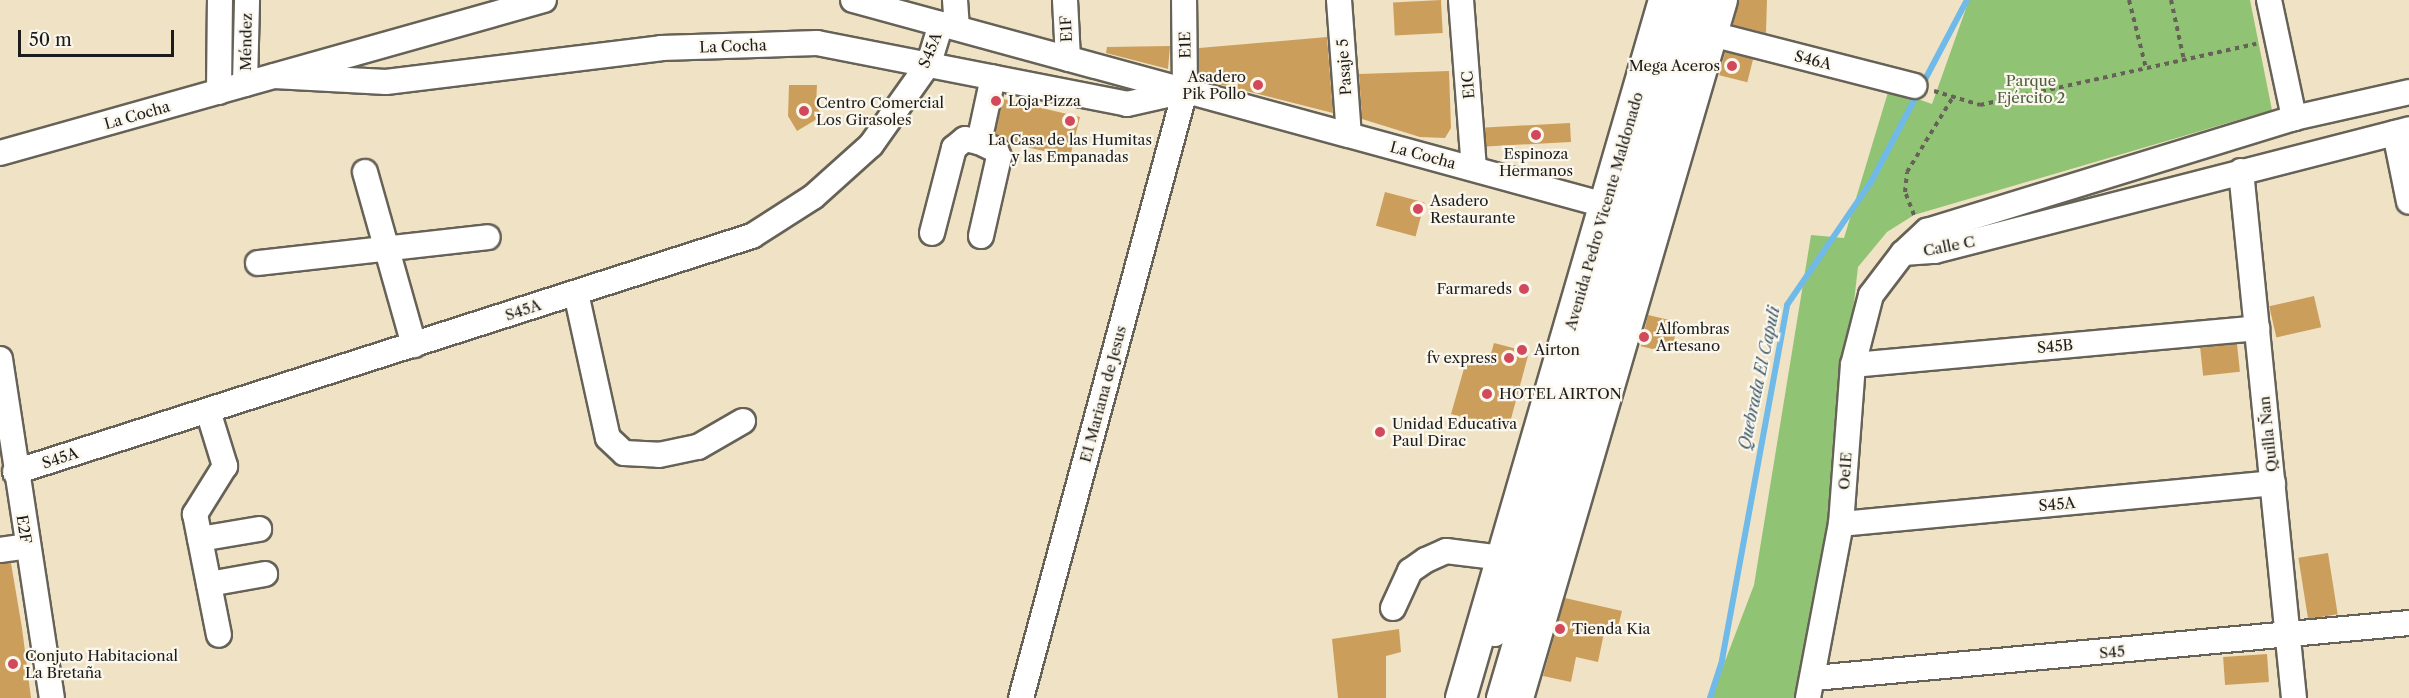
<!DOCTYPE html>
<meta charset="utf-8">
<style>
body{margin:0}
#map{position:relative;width:2409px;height:698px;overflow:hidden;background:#f0e3c5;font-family:"Libre Caslon Text",serif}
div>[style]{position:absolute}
.green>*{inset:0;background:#91c374}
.stream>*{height:6px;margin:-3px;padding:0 3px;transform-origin:3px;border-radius:3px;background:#6fbae8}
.building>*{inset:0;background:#cc9e5c;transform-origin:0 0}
.path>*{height:4px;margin-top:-2px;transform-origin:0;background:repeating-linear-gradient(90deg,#666257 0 4.5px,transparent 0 9px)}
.roads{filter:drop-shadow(2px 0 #666257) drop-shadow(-2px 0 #666257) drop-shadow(0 2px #666257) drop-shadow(0 -2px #666257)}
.minor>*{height:24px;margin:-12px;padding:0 12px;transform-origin:12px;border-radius:12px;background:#fff}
.major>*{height:30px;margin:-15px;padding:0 15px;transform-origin:15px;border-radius:15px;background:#fff}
.dots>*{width:16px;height:16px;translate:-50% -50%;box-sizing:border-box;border:3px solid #fbf7ec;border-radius:50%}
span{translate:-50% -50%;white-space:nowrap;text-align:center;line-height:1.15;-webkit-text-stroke:4.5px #fbf7ec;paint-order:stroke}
.street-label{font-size:15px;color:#1c1c1c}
.poi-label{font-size:15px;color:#1c1c1c}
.right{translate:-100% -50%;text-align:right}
.left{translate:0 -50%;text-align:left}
.park-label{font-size:15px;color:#4b5f3f}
.water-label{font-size:16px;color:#3d5b6e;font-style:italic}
.scale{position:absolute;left:18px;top:30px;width:156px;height:27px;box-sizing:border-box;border:3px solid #1c1c1c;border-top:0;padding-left:8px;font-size:18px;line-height:21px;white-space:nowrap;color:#1c1c1c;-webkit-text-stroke:4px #fbf7ec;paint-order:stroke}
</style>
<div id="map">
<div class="green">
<i style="clip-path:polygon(1969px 0,2250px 0,2272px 110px,1914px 215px,1887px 232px,1858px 267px,1829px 521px,1799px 698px,1711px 698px,1754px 585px,1811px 235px,1844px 238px,1889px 89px,1932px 104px)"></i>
</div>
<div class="stream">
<i style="left:1710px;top:698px;width:40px;rotate:-72deg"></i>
<i style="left:1722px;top:660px;width:361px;rotate:-79.6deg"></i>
<i style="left:1787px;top:305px;width:149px;rotate:-55.7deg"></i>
<i style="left:1871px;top:182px;width:206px;rotate:-62.2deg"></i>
</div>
<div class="building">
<i style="left:1441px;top:0;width:33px;height:48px;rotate:87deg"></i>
<i style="clip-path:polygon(1739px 0,1767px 0,1766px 33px,1733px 25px)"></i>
<i style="clip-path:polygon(1327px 37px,1333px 113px,1199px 79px,1199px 48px)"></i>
<i style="clip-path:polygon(1170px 46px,1168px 69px,1106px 53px,1107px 47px)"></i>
<i style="left:1725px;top:52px;width:29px;height:24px;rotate:14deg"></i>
<i style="clip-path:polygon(1449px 71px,1451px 128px,1445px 138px,1420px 137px,1362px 119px,1359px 74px)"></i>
<i style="clip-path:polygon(789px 85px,817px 85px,816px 105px,822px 116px,797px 131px,788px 116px)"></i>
<i style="clip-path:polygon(1003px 99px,1080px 117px,1070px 157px,1008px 143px,995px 134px)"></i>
<i style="left:1570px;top:123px;width:19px;height:85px;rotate:87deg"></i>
<i style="left:1385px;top:192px;width:41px;height:35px;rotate:15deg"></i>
<i style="left:2314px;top:296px;width:32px;height:46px;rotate:77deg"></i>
<i style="left:1648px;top:315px;width:31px;height:32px;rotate:13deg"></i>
<i style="clip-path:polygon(1494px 343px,1529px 352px,1508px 430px,1451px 414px,1467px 358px,1488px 364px)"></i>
<i style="left:2237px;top:344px;width:28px;height:37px;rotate:84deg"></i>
<i style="left:2328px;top:553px;width:62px;height:30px;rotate:81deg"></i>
<i style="clip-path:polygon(11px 563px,22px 628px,31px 698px,0 698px,0 564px)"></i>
<i style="clip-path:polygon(1565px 598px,1622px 611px,1616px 635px,1604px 633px,1598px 662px,1576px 657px,1571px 682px,1543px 676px)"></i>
<i style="clip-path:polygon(1399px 629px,1401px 652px,1386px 656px,1386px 698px,1338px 698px,1332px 639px)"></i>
<i style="left:2267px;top:654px;width:28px;height:44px;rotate:86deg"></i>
</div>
<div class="path">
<i style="left:2129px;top:0;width:70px;rotate:76deg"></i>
<i style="left:2171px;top:0;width:61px;rotate:77.8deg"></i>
<i style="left:1934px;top:91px;width:48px;rotate:16.9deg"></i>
<i style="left:1980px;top:105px;width:283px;rotate:-12.5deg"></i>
<i style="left:1914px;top:215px;width:25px;rotate:-111deg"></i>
<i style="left:1905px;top:192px;width:20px;rotate:-84deg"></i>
<i style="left:1907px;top:172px;width:88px;rotate:-58.5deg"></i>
</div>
<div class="roads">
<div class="minor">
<i style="left:853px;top:0;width:836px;rotate:15.25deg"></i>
<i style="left:955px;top:0;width:28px;rotate:86deg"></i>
<i style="left:1065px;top:0;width:59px;rotate:87.1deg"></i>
<i style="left:1339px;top:0;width:135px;rotate:85.8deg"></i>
<i style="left:1461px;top:0;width:169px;rotate:85.6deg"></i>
<i style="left:2269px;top:0;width:121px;rotate:78deg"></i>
<i style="left:1712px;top:34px;width:209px;rotate:14.4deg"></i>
<i style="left:274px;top:76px;width:112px;rotate:3.1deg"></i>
<i style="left:386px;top:82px;width:277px;rotate:-7deg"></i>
<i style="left:661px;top:48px;width:156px;rotate:-1.8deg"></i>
<i style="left:817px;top:43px;width:316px;rotate:11.1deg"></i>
<i style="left:1127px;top:104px;width:59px;rotate:-12.6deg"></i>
<i style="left:245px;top:84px;width:84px;rotate:-88.6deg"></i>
<i style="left:219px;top:92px;width:92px;rotate:-89.4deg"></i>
<i style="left:2395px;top:133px;width:70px;rotate:78.5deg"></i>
<i style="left:0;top:153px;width:565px;rotate:-15.71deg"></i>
<i style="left:2241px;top:171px;width:530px;rotate:84.26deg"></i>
<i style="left:365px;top:172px;width:180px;rotate:74.2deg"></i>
<i style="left:932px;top:233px;width:88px;rotate:-75.5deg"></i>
<i style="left:954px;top:148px;width:14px;rotate:-39deg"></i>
<i style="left:965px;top:139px;width:14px;rotate:12deg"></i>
<i style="left:981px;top:236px;width:81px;rotate:-77.2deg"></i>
<i style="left:999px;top:157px;width:8px;rotate:-113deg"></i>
<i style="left:996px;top:150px;width:19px;rotate:-155deg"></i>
<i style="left:979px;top:142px;width:66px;rotate:-77.8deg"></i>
<i style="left:1903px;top:253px;width:32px;rotate:-4deg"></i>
<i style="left:1935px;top:251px;width:489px;rotate:-14.4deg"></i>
<i style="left:258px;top:263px;width:231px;rotate:-6.4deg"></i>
<i style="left:576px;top:293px;width:148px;rotate:77.6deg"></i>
<i style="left:608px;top:438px;width:22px;rotate:43deg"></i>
<i style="left:624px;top:453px;width:35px;rotate:3deg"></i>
<i style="left:659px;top:455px;width:40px;rotate:-12deg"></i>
<i style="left:698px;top:447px;width:52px;rotate:-30deg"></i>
<i style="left:0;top:359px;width:343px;rotate:81.3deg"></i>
<i style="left:1853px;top:365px;width:406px;rotate:-5.2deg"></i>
<i style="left:208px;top:411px;width:58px;rotate:72.8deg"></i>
<i style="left:225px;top:466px;width:57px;rotate:122deg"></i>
<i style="left:195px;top:514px;width:123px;rotate:78.8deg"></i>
<i style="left:15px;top:472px;width:774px;rotate:-17.76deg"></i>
<i style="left:752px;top:236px;width:72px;rotate:-32.6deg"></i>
<i style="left:813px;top:197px;width:78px;rotate:-41.9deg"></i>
<i style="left:871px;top:145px;width:100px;rotate:-54.7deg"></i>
<i style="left:929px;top:63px;width:41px;rotate:-72.9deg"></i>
<i style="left:1841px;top:524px;width:434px;rotate:-5.4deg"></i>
<i style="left:200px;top:539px;width:60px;rotate:-9.6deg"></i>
<i style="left:0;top:550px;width:27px;rotate:-8deg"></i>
<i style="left:209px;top:584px;width:57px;rotate:-10.1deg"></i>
<i style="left:1393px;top:608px;width:41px;rotate:-65.3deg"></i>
<i style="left:1410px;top:571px;width:19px;rotate:-35deg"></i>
<i style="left:1426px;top:560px;width:22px;rotate:-24deg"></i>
<i style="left:1446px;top:551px;width:56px;rotate:7.1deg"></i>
<i style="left:1495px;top:634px;width:661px;rotate:-73.65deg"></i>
<i style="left:1814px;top:678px;width:598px;rotate:-5.28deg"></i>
<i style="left:1021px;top:698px;width:629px;rotate:-74.88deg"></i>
<i style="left:1185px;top:91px;width:91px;rotate:-90.6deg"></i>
<i style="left:1499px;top:698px;width:728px;rotate:-73.56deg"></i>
<i style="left:1808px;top:698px;width:177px;rotate:-79.3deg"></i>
<i style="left:1841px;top:524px;width:159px;rotate:-85.7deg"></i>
<i style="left:1853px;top:365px;width:72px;rotate:-75.6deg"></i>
<i style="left:1871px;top:295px;width:53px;rotate:-52.7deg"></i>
<i style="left:1903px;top:253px;width:33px;rotate:-43deg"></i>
<i style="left:1927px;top:231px;width:384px;rotate:-17.1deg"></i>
<i style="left:2294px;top:118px;width:118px;rotate:-12.7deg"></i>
</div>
<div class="major">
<i style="left:1461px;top:698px;width:727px;rotate:-73.78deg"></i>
<i style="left:1518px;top:698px;width:727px;rotate:-73.71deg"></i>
</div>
</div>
<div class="dots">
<i style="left:1732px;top:66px;background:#d1495b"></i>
<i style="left:1258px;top:85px;background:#d1495b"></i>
<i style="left:996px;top:101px;background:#d1495b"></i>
<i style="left:804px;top:111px;background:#d1495b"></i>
<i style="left:1070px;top:121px;background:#d1495b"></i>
<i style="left:1536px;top:135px;background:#d1495b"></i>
<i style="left:1418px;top:209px;background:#d1495b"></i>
<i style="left:1524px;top:289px;background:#d1495b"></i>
<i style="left:1644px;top:337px;background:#d1495b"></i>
<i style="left:1522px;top:350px;background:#d1495b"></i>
<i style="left:1509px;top:358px;background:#d1495b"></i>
<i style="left:1487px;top:394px;background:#d1495b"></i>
<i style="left:1380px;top:432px;background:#d1495b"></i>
<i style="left:1560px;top:629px;background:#d1495b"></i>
<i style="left:13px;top:664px;background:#d1495b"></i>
</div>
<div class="street-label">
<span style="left:1066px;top:29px;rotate:-93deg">E1F</span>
<span style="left:246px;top:42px;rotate:-89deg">Méndez</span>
<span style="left:1185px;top:45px;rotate:-91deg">E1E</span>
<span style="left:733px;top:46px;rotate:-2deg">La Cocha</span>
<span style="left:930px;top:50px;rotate:-68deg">S45A</span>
<span style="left:1813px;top:60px;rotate:14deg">S46A</span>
<span style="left:1344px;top:67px;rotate:-94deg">Pasaje 5</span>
<span style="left:1468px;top:85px;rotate:-95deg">E1C</span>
<span style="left:137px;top:115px;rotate:-16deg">La Cocha</span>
<span style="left:1423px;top:155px;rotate:15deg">La Cocha</span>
<span style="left:1604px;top:211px;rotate:-74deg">Avenida Pedro Vicente Maldonado</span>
<span style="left:1949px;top:246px;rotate:-11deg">Calle C</span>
<span style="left:523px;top:310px;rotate:-18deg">S45A</span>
<span style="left:2055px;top:346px;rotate:-5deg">S45B</span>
<span style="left:1103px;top:394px;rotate:-75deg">E1 Mariana de Jesus</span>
<span style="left:2268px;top:434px;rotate:-96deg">Quilla Ñan</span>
<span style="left:60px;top:458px;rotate:-18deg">S45A</span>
<span style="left:1845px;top:471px;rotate:-86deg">Oe1E</span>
<span style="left:2057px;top:504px;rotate:-5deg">S45A</span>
<span style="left:24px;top:529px;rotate:81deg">E2F</span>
<span style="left:2112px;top:652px;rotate:-5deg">S45</span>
</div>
<div class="poi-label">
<span class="right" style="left:1720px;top:66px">Mega Aceros</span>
<span class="right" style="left:1246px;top:85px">Asadero<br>Pik Pollo</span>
<span class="left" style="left:1008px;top:101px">Loja Pizza</span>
<span class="left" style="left:816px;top:111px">Centro Comercial<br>Los Girasoles</span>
<span style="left:1070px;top:148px">La Casa de las Humitas<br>y las Empanadas</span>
<span style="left:1536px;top:162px">Espinoza<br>Hermanos</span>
<span class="left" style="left:1430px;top:209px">Asadero<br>Restaurante</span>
<span class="right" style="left:1512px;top:289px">Farmareds</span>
<span class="left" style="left:1656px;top:337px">Alfombras<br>Artesano</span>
<span class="left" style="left:1534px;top:350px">Airton</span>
<span class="right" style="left:1497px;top:358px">fv express</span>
<span class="left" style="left:1499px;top:394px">HOTEL AIRTON</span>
<span class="left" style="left:1392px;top:432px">Unidad Educativa<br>Paul Dirac</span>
<span class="left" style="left:1572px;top:629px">Tienda Kia</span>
<span class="left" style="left:25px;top:664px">Conjuto Habitacional<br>La Bretaña</span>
</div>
<div class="park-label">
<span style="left:2031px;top:89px">Parque<br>Ejército 2</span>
</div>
<div class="water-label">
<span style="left:1759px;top:378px;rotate:-78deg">Quebrada El Capuli</span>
</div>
<div class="scale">50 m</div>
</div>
